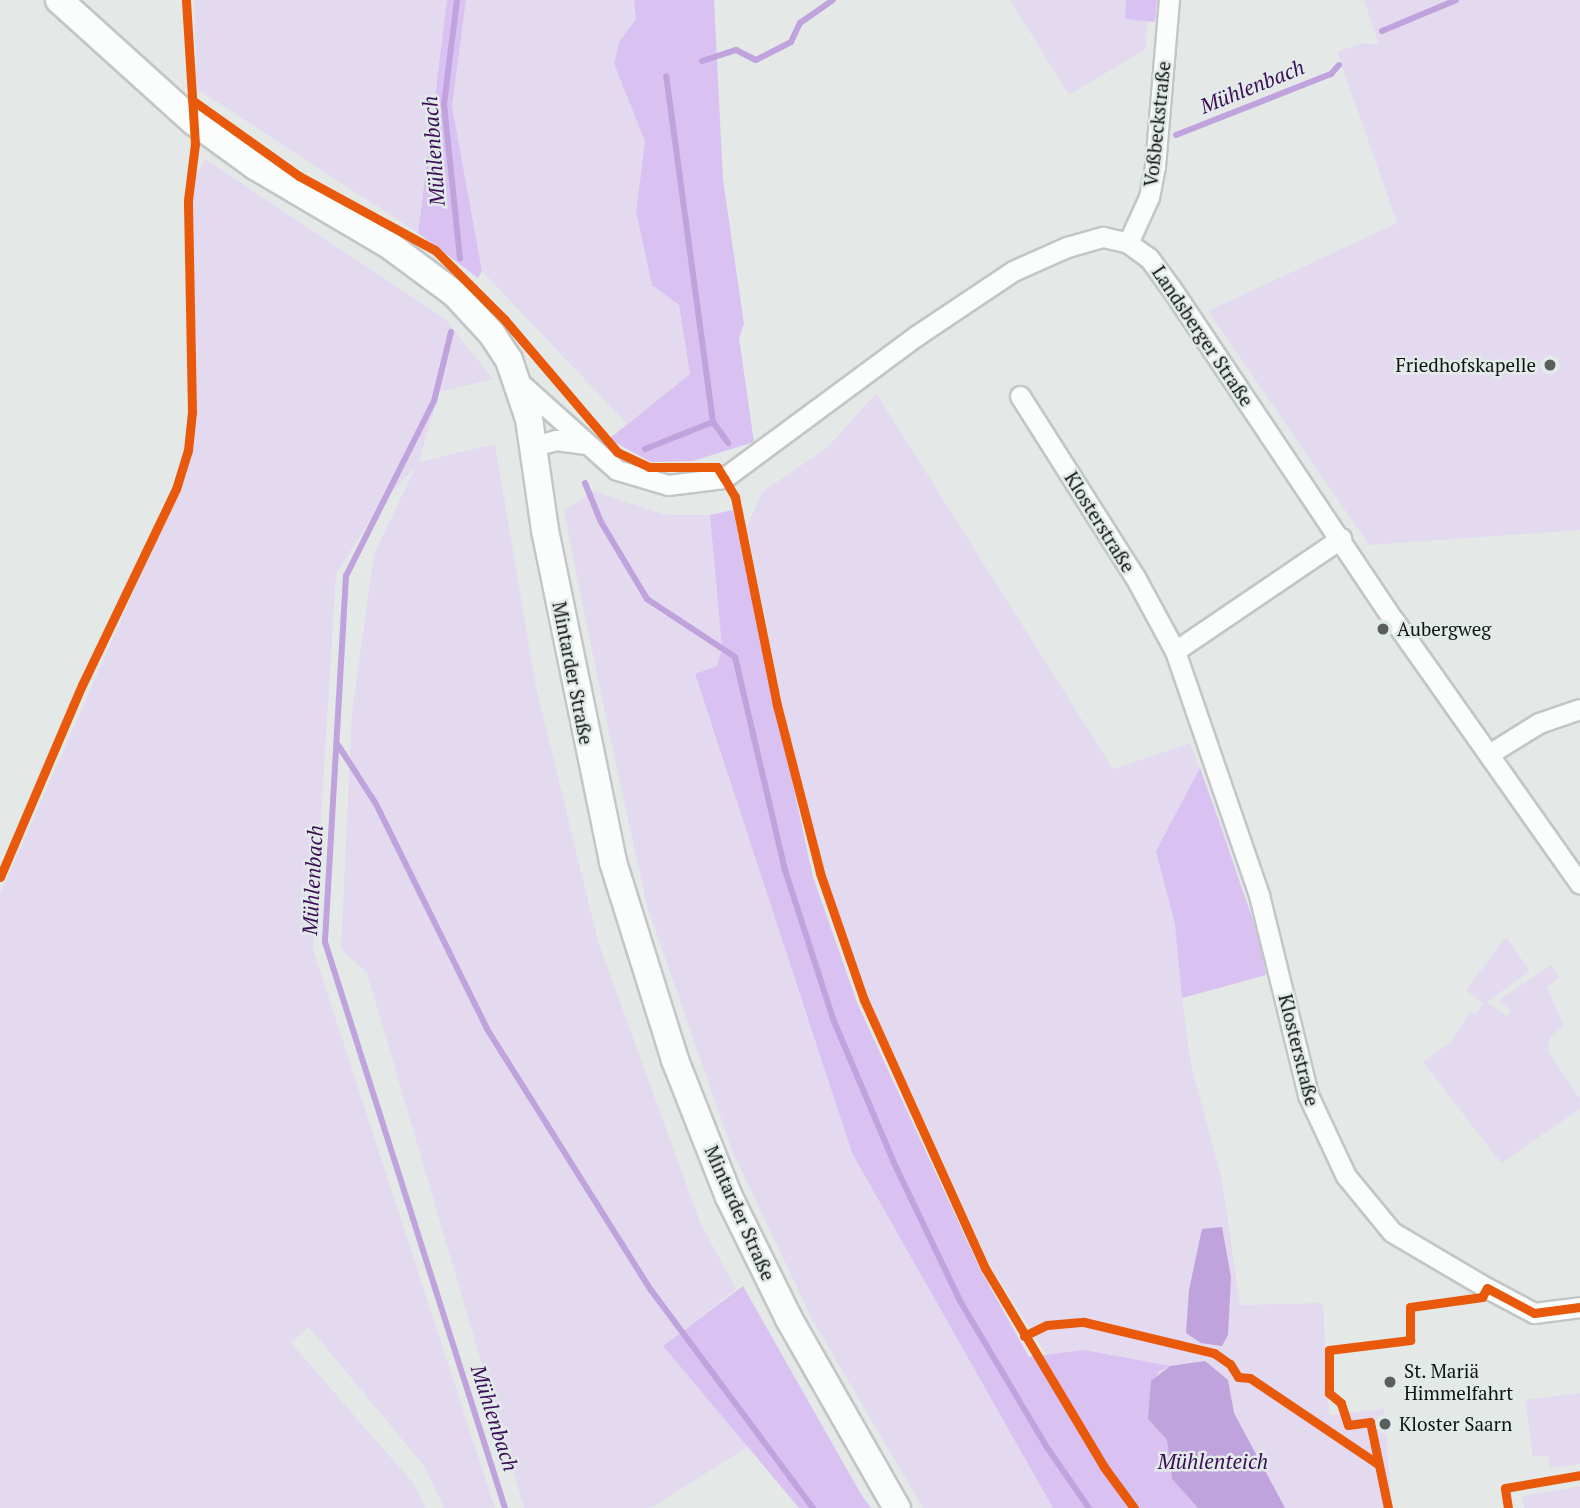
<!DOCTYPE html>
<meta charset="utf-8">
<style>
body{margin:0}
#map{position:relative;width:1580px;height:1508px;overflow:hidden;background:#e4e9e8;font-family:"PT Serif",serif}
div>[style]{position:absolute}
.green>*{inset:0;background:#e3daf0}
.forest>*{inset:0;background:#d9c2f1}
.water>*{inset:0;background:#c0a2dc}
.stream>*{height:6px;margin:-3px;padding:0 3px;transform-origin:3px;border-radius:3px;background:#c0a2dc}
.roads{filter:drop-shadow(2px 0 #c3c6c6) drop-shadow(-2px 0 #c3c6c6) drop-shadow(0 2px #c3c6c6) drop-shadow(0 -2px #c3c6c6)}
.street>*{height:19px;margin:-9.5px;padding:0 9.5px;transform-origin:9.5px;border-radius:9.5px;background:#fbfcfc}
.secondary>*{height:26px;margin:-13px;padding:0 13px;transform-origin:13px;border-radius:13px;background:#fbfcfc}
.cycleway>*{height:9px;margin:-4.5px;padding:0 4.5px;transform-origin:4.5px;border-radius:4.5px;background:#e8590c}
.dots>*{width:19px;height:19px;translate:-50% -50%;box-sizing:border-box;border:4px solid #e2ebe9;border-radius:50%}
span{translate:-50% -50%;white-space:nowrap;text-align:center;line-height:1.15;-webkit-text-stroke:5px #e2ebe9;paint-order:stroke}
.street-label{font-size:19px;color:#101312}
.poi-label{font-size:19px;color:#101312}
.right{translate:-100% -50%;text-align:right}
.left{translate:0 -50%;text-align:left}
.water-label{font-size:21px;color:#3c0c59;font-style:italic}
</style>
<div id="map">
<div class="green">
<i style="clip-path:polygon(194px 0,447px 0,418px 233px,197px 89px)"></i>
<i style="clip-path:polygon(466px 0,634px 0,636px 19px,619px 42px,614px 64px,645px 141px,636px 212px,652px 285px,679px 305px,690px 374px,627px 424px,482px 271px,452px 106px)"></i>
<i style="clip-path:polygon(1010px 0,1126px 0,1125px 19px,1147px 21px,1146px 49px,1069px 95px)"></i>
<i style="clip-path:polygon(1364px 0,1580px 0,1580px 530px,1369px 545px,1208px 311px,1397px 223px,1337px 52px,1363px 43px,1379px 45px)"></i>
<i style="clip-path:polygon(205px 159px,445px 319px,493px 379px,439px 392px,419px 462px,495px 444px,536px 687px,598px 941px,700px 1222px,736px 1289px,663px 1346px,749px 1446px,651px 1508px,524px 1508px,367px 973px,341px 949px,352px 712px,374px 554px,416px 466px,380px 505px,336px 574px,313px 949px,495px 1508px,444px 1508px,424px 1466px,309px 1327px,291px 1343px,414px 1484px,425px 1508px,0 1508px,0 894px,187px 471px,196px 412px,193px 201px,196px 176px)"></i>
<i style="clip-path:polygon(876px 393px,1113px 769px,1190px 743px,1227px 840px,1266px 975px,1182px 998px,1191px 1065px,1222px 1180px,1240px 1305px,1323px 1303px,1329px 1415px,1384px 1409px,1392px 1508px,1143px 1508px,990px 1265px,869px 999px,824px 873px,783px 710px,747px 527px,762px 492px,827px 448px)"></i>
<i style="clip-path:polygon(593px 491px,665px 515px,710px 515px,722px 649px,717px 666px,695px 675px,852px 1153px,1053px 1508px,923px 1508px,813px 1321px,733px 1153px,647px 906px,602px 700px,564px 511px)"></i>
<i style="clip-path:polygon(1506px 937px,1530px 971px,1487px 1002px,1507px 1016px,1511px 1010px,1499px 1000px,1551px 965px,1559px 978px,1547px 987px,1564px 1026px,1550px 1037px,1548px 1051px,1580px 1099px,1580px 1109px,1501px 1163px,1423px 1062px,1451px 1042px,1470px 1012px,1475px 1014px,1483px 1004px,1466px 990px)"></i>
<i style="clip-path:polygon(1580px 1393px,1580px 1464px,1550px 1468px,1548px 1456px,1533px 1457px,1525px 1400px)"></i>
<i style="clip-path:polygon(1580px 1486px,1580px 1508px,1524px 1508px,1522px 1496px)"></i>
</div>
<div class="forest">
<i style="clip-path:polygon(447px 0,466px 0,452px 106px,482px 271px,478px 278px,418px 233px)"></i>
<i style="clip-path:polygon(634px 0,714px 0,723px 180px,744px 324px,739px 338px,754px 442px,693px 461px,651px 462px,609px 439px,690px 374px,679px 305px,652px 285px,636px 212px,645px 141px,614px 64px,619px 42px,636px 19px)"></i>
<i style="clip-path:polygon(1126px 0,1157px 0,1155px 22px,1125px 19px)"></i>
<i style="clip-path:polygon(733px 510px,813px 877px,858px 1005px,981px 1271px,1029px 1357px,1084px 1350px,1170px 1366px,1158px 1372px,1148px 1419px,1167px 1440px,1172px 1479px,1198px 1508px,1053px 1508px,852px 1153px,695px 674px,717px 666px,722px 649px,710px 515px)"></i>
<i style="clip-path:polygon(1200px 768px,1260px 940px,1266px 975px,1182px 998px,1175px 924px,1156px 851px)"></i>
<i style="clip-path:polygon(743px 1286px,862px 1496px,871px 1508px,799px 1508px,663px 1346px)"></i>
</div>
<div class="water">
<i style="clip-path:polygon(1222px 1227px,1231px 1277px,1228px 1335px,1222px 1346px,1201px 1343px,1186px 1333px,1189px 1290px,1202px 1229px)"></i>
<i style="clip-path:polygon(1205px 1361px,1228px 1380px,1234px 1413px,1285px 1508px,1198px 1508px,1172px 1479px,1167px 1440px,1148px 1419px,1151px 1381px,1170px 1366px)"></i>
</div>
<div class="stream">
<i style="left:457px;top:0;width:105px;rotate:97.1deg"></i>
<i style="left:444px;top:104px;width:155px;rotate:84.1deg"></i>
<i style="left:1382px;top:31px;width:80px;rotate:-22.7deg"></i>
<i style="left:702px;top:61px;width:36px;rotate:-18deg"></i>
<i style="left:736px;top:50px;width:22px;rotate:27deg"></i>
<i style="left:756px;top:60px;width:39px;rotate:-27deg"></i>
<i style="left:791px;top:42px;width:21px;rotate:-65deg"></i>
<i style="left:800px;top:23px;width:40px;rotate:-34.9deg"></i>
<i style="left:1176px;top:135px;width:167px;rotate:-21.5deg"></i>
<i style="left:1331px;top:74px;width:12px;rotate:-48deg"></i>
<i style="left:451px;top:332px;width:71px;rotate:103.8deg"></i>
<i style="left:434px;top:401px;width:196px;rotate:116.7deg"></i>
<i style="left:346px;top:576px;width:367px;rotate:93.3deg"></i>
<i style="left:325px;top:942px;width:594px;rotate:72.36deg"></i>
<i style="left:713px;top:422px;width:26px;rotate:54deg"></i>
<i style="left:645px;top:449px;width:73px;rotate:-21.7deg"></i>
<i style="left:713px;top:422px;width:349px;rotate:-97.7deg"></i>
<i style="left:585px;top:483px;width:42px;rotate:67.7deg"></i>
<i style="left:601px;top:522px;width:90px;rotate:59.1deg"></i>
<i style="left:647px;top:599px;width:105px;rotate:33.4deg"></i>
<i style="left:735px;top:657px;width:219px;rotate:76.8deg"></i>
<i style="left:785px;top:870px;width:157px;rotate:72.1deg"></i>
<i style="left:833px;top:1019px;width:156px;rotate:67deg"></i>
<i style="left:894px;top:1163px;width:153px;rotate:64.4deg"></i>
<i style="left:960px;top:1301px;width:169px;rotate:59.3deg"></i>
<i style="left:1046px;top:1446px;width:75px;rotate:55.3deg"></i>
<i style="left:338px;top:745px;width:70px;rotate:57.2deg"></i>
<i style="left:376px;top:804px;width:251px;rotate:63.7deg"></i>
<i style="left:487px;top:1029px;width:308px;rotate:57.9deg"></i>
<i style="left:651px;top:1290px;width:272px;rotate:53.4deg"></i>
</div>
<div class="roads">
<div class="street">
<i style="left:1128px;top:243px;width:51px;rotate:-65.5deg"></i>
<i style="left:1149px;top:197px;width:32px;rotate:-79deg"></i>
<i style="left:1155px;top:166px;width:167px;rotate:-85.2deg"></i>
<i style="left:520px;top:383px;width:130px;rotate:41.9deg"></i>
<i style="left:617px;top:470px;width:53px;rotate:16.4deg"></i>
<i style="left:668px;top:485px;width:56px;rotate:-7.1deg"></i>
<i style="left:724px;top:478px;width:239px;rotate:-36.5deg"></i>
<i style="left:916px;top:336px;width:117px;rotate:-33.8deg"></i>
<i style="left:1013px;top:271px;width:59px;rotate:-24deg"></i>
<i style="left:1067px;top:247px;width:37px;rotate:-16deg"></i>
<i style="left:1103px;top:237px;width:26px;rotate:13deg"></i>
<i style="left:1128px;top:243px;width:26px;rotate:36deg"></i>
<i style="left:1149px;top:258px;width:37px;rotate:54deg"></i>
<i style="left:1171px;top:288px;width:399px;rotate:56.2deg"></i>
<i style="left:1393px;top:619px;width:324px;rotate:54.8deg"></i>
<i style="left:1020px;top:396px;width:214px;rotate:57.6deg"></i>
<i style="left:1135px;top:577px;width:84px;rotate:61.6deg"></i>
<i style="left:1175px;top:651px;width:201px;rotate:-34.2deg"></i>
<i style="left:534px;top:446px;width:23px;rotate:-15deg"></i>
<i style="left:556px;top:440px;width:30px;rotate:8deg"></i>
<i style="left:1175px;top:651px;width:258px;rotate:71deg"></i>
<i style="left:1259px;top:895px;width:206px;rotate:76.2deg"></i>
<i style="left:1308px;top:1095px;width:89px;rotate:64.9deg"></i>
<i style="left:1346px;top:1176px;width:72px;rotate:50.6deg"></i>
<i style="left:1392px;top:1232px;width:110px;rotate:30.5deg"></i>
<i style="left:1487px;top:1288px;width:53px;rotate:28deg"></i>
<i style="left:1534px;top:1313px;width:46px;rotate:-7.4deg"></i>
<i style="left:1489px;top:754px;width:59px;rotate:-31.8deg"></i>
<i style="left:1539px;top:723px;width:43px;rotate:-18.9deg"></i>
</div>
<div class="secondary">
<i style="left:59px;top:0;width:181px;rotate:42.1deg"></i>
<i style="left:193px;top:121px;width:77px;rotate:36deg"></i>
<i style="left:255px;top:166px;width:156px;rotate:30.5deg"></i>
<i style="left:389px;top:245px;width:82px;rotate:36.6deg"></i>
<i style="left:455px;top:294px;width:54px;rotate:47.2deg"></i>
<i style="left:492px;top:334px;width:31px;rotate:57deg"></i>
<i style="left:509px;top:360px;width:62px;rotate:71.3deg"></i>
<i style="left:529px;top:419px;width:112px;rotate:81.8deg"></i>
<i style="left:545px;top:530px;width:339px;rotate:78.4deg"></i>
<i style="left:613px;top:862px;width:207px;rotate:72.6deg"></i>
<i style="left:675px;top:1060px;width:147px;rotate:68.5deg"></i>
<i style="left:729px;top:1197px;width:136px;rotate:63.8deg"></i>
<i style="left:789px;top:1319px;width:218px;rotate:60.3deg"></i>
</div>
</div>
<div class="cycleway">
<i style="left:192px;top:100px;width:131px;rotate:35.4deg"></i>
<i style="left:299px;top:176px;width:155px;rotate:28.6deg"></i>
<i style="left:435px;top:250px;width:98px;rotate:45deg"></i>
<i style="left:504px;top:319px;width:175px;rotate:49.6deg"></i>
<i style="left:617px;top:452px;width:35px;rotate:25deg"></i>
<i style="left:649px;top:467px;width:68px"></i>
<i style="left:717px;top:467px;width:13px;rotate:58deg"></i>
<i style="left:724px;top:478px;width:22px;rotate:60deg"></i>
<i style="left:735px;top:497px;width:212px;rotate:78.6deg"></i>
<i style="left:777px;top:705px;width:173px;rotate:75.6deg"></i>
<i style="left:820px;top:873px;width:134px;rotate:70.9deg"></i>
<i style="left:864px;top:1000px;width:294px;rotate:65.7deg"></i>
<i style="left:985px;top:1268px;width:232px;rotate:59.1deg"></i>
<i style="left:1104px;top:1467px;width:51px;rotate:53.8deg"></i>
<i style="left:0;top:877px;width:209px;rotate:-66.9deg"></i>
<i style="left:82px;top:685px;width:217px;rotate:-64.4deg"></i>
<i style="left:176px;top:489px;width:41px;rotate:-72.9deg"></i>
<i style="left:188px;top:450px;width:38px;rotate:-84deg"></i>
<i style="left:192px;top:412px;width:212px;rotate:-91.1deg"></i>
<i style="left:188px;top:200px;width:56px;rotate:-82.9deg"></i>
<i style="left:195px;top:144px;width:144px;rotate:-93.6deg"></i>
<i style="left:1024px;top:1336px;width:25px;rotate:-26deg"></i>
<i style="left:1047px;top:1325px;width:37px;rotate:-5deg"></i>
<i style="left:1084px;top:1322px;width:134px;rotate:13.4deg"></i>
<i style="left:1214px;top:1353px;width:19px;rotate:35deg"></i>
<i style="left:1230px;top:1364px;width:15px;rotate:58deg"></i>
<i style="left:1238px;top:1377px;width:12px;rotate:5deg"></i>
<i style="left:1250px;top:1378px;width:154px;rotate:33.9deg"></i>
<i style="left:1388px;top:1508px;width:88px;rotate:-101.8deg"></i>
<i style="left:1370px;top:1422px;width:22px;rotate:172deg"></i>
<i style="left:1348px;top:1425px;width:23px;rotate:-108deg"></i>
<i style="left:1341px;top:1403px;width:16px;rotate:-140deg"></i>
<i style="left:1329px;top:1393px;width:43px;rotate:-90deg"></i>
<i style="left:1329px;top:1350px;width:82px;rotate:-7deg"></i>
<i style="left:1410px;top:1340px;width:33px;rotate:-90deg"></i>
<i style="left:1410px;top:1307px;width:73px;rotate:-7.9deg"></i>
<i style="left:1482px;top:1297px;width:10px;rotate:-61deg"></i>
<i style="left:1487px;top:1288px;width:53px;rotate:28deg"></i>
<i style="left:1534px;top:1313px;width:46px;rotate:-7.4deg"></i>
<i style="left:1508px;top:1508px;width:20px;rotate:-99deg"></i>
<i style="left:1505px;top:1488px;width:76px;rotate:-9.8deg"></i>
</div>
<div class="dots">
<i style="left:1550px;top:365px;background:#5a5e5d"></i>
<i style="left:1383px;top:629px;background:#5a5e5d"></i>
<i style="left:1390px;top:1382px;background:#5a5e5d"></i>
<i style="left:1385px;top:1424px;background:#5a5e5d"></i>
</div>
<div class="street-label">
<span style="left:1157px;top:124px;rotate:-84deg">Voßbeckstraße</span>
<span style="left:1203px;top:336px;rotate:56deg">Landsberger Straße</span>
<span style="left:1100px;top:522px;rotate:58deg">Klosterstraße</span>
<span style="left:573px;top:673px;rotate:79deg">Mintarder Straße</span>
<span style="left:1299px;top:1050px;rotate:76deg">Klosterstraße</span>
<span style="left:740px;top:1213px;rotate:66deg">Mintarder Straße</span>
</div>
<div class="poi-label">
<span class="right" style="left:1536px;top:365px">Friedhofskapelle</span>
<span class="left" style="left:1397px;top:629px">Aubergweg</span>
<span class="left" style="left:1404px;top:1382px">St. Mariä<br>Himmelfahrt</span>
<span class="left" style="left:1399px;top:1424px">Kloster Saarn</span>
</div>
<div class="water-label">
<span style="left:1252px;top:86px;rotate:-22deg">Mühlenbach</span>
<span style="left:433px;top:151px;rotate:-94deg">Mühlenbach</span>
<span style="left:312px;top:880px;rotate:-87deg">Mühlenbach</span>
<span style="left:495px;top:1418px;rotate:72deg">Mühlenbach</span>
<span style="left:1213px;top:1461px">Mühlenteich</span>
</div>
</div>
